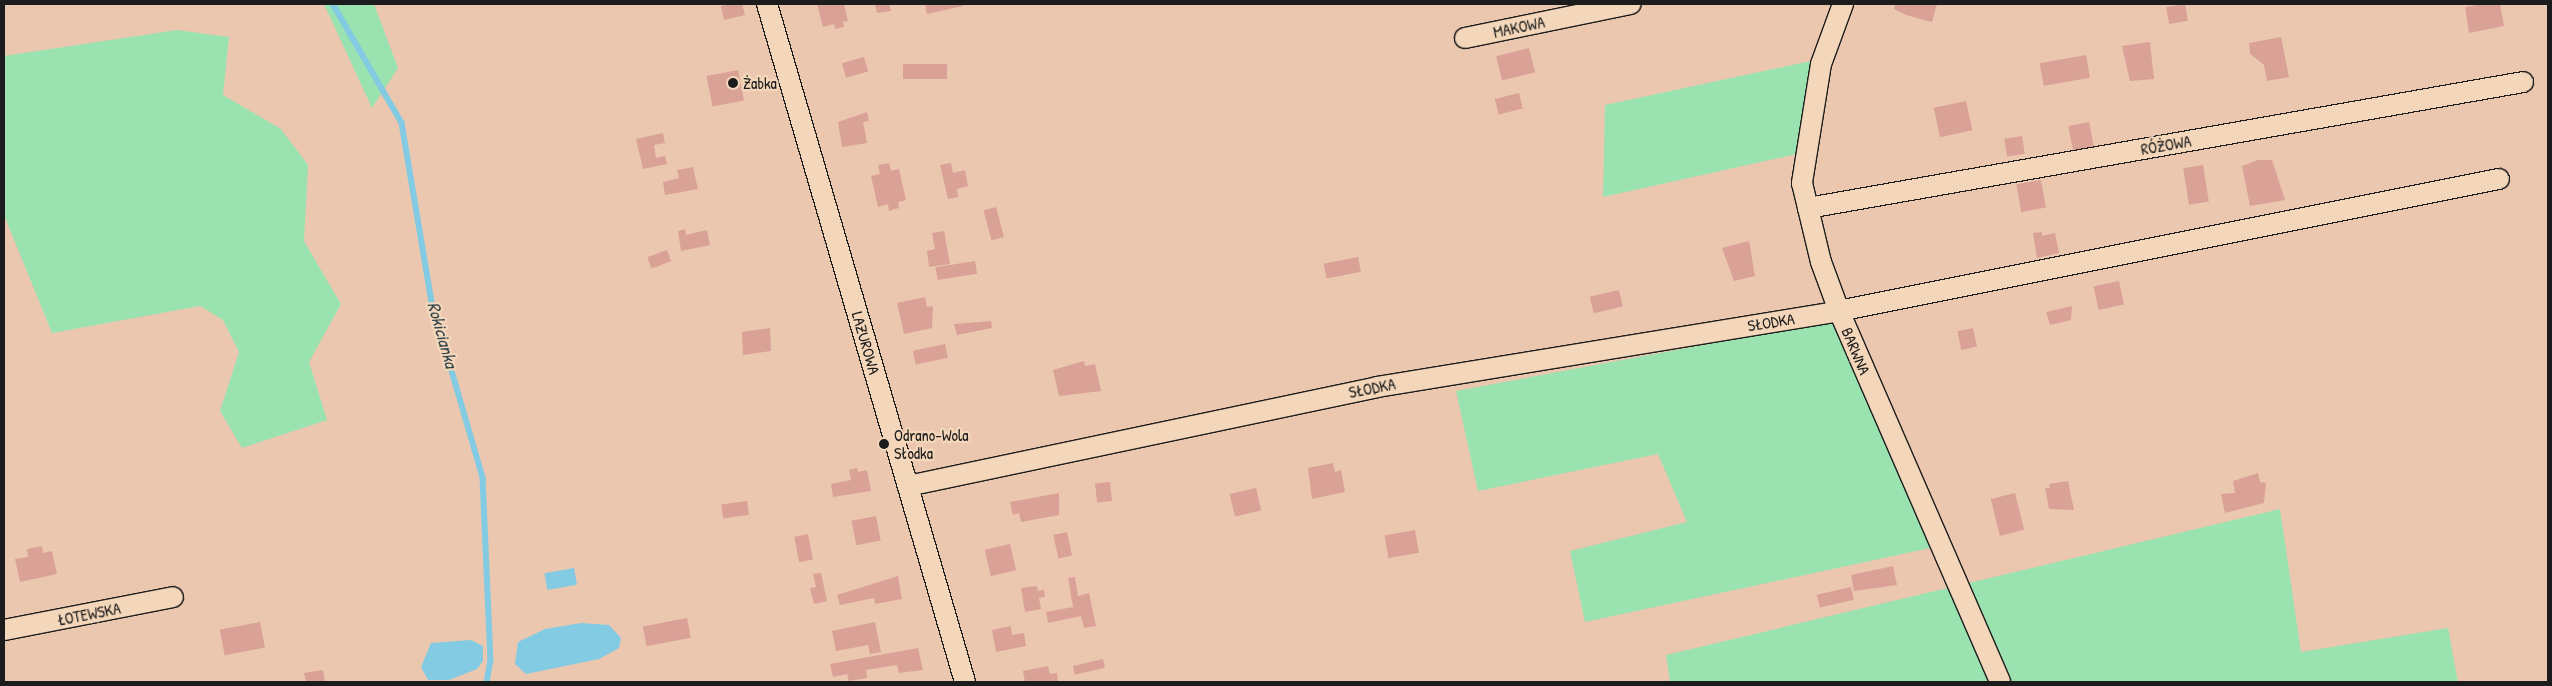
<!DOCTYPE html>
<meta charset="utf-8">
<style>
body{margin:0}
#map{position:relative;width:2552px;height:686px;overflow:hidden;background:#ecc7b0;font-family:"Patrick Hand",sans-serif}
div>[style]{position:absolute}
.green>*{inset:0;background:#9ae2b0}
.water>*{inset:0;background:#82cbe2;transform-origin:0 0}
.stream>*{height:5.5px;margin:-2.75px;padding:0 2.75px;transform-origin:2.75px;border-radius:2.75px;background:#82cbe2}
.building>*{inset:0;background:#daa197;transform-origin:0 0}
.roads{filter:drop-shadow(1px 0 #1c1c1c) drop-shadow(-1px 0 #1c1c1c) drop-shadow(0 1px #1c1c1c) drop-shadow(0 -1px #1c1c1c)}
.minor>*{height:20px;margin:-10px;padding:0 10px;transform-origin:10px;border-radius:10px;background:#f4d7ba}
.dots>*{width:14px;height:14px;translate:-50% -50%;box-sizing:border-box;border:2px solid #f4d7ba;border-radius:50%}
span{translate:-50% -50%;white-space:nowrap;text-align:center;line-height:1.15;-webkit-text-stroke:4.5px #f4d7ba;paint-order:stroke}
.street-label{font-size:16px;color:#1c1c1c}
.poi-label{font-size:16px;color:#1c1c1c}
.left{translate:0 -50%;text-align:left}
.water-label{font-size:18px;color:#36484e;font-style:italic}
.frame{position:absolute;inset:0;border:5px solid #1c1c1c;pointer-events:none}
</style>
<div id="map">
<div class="green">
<i style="clip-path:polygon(324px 4px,374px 4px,398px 68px,372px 108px)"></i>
<i style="clip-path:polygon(177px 30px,229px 37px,223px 95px,281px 129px,308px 165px,304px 241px,341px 304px,309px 362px,327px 420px,242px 448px,220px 411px,239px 352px,223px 320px,200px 306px,52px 333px,4px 215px,4px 56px)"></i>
<i style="clip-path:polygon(1811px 61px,1797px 154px,1603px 197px,1605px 105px)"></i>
<i style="clip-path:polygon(1833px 321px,1935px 547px,1585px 622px,1570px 551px,1687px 522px,1658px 454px,1478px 491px,1456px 391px)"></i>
<i style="clip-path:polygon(2280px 509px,2301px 652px,2448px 628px,2458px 682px,1670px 682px,1666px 655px)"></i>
</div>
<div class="water">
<i style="left:574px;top:568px;width:17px;height:30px;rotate:80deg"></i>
<i style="clip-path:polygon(581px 623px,609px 625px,621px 638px,619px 648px,599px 659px,526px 674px,515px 664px,518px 642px,545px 629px)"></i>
<i style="clip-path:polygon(471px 640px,483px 646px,483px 661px,477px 669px,449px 680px,428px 680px,421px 667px,431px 643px)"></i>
</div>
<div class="stream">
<i style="left:333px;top:4px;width:138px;rotate:59.9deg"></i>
<i style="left:402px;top:123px;width:181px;rotate:80.5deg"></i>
<i style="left:432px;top:302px;width:183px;rotate:73.8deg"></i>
<i style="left:483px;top:478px;width:182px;rotate:87.5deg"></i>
<i style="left:491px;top:660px;width:22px;rotate:100deg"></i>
</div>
<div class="building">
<i style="clip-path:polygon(730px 4px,742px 4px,745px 15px,724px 20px,721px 6px)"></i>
<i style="clip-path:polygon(817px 4px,844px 4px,848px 21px,843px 22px,844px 27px,835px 29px,834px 24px,823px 27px)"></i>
<i style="clip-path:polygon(875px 4px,889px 4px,891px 11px,877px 13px)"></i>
<i style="clip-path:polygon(925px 4px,963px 4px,963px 6px,927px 14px)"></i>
<i style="clip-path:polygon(1895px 4px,1937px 4px,1932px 22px,1906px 15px,1894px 9px)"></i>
<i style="left:2185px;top:4px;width:17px;height:19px;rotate:80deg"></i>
<i style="clip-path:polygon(2483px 4px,2500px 4px,2504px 26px,2469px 33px,2465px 7px)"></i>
<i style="clip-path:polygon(2281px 37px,2289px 77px,2267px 81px,2264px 65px,2250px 54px,2249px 43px)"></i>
<i style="clip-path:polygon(2150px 42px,2154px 79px,2130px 81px,2122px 46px)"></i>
<i style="left:1529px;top:48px;width:25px;height:34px;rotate:76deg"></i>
<i style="left:2086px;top:55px;width:23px;height:47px;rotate:80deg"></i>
<i style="left:864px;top:57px;width:15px;height:23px;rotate:74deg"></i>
<i style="left:947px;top:64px;width:15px;height:44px;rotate:90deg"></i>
<i style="left:738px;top:70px;width:31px;height:32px;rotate:79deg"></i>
<i style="left:1519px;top:93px;width:16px;height:25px;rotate:76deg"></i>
<i style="left:1966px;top:101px;width:30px;height:33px;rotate:78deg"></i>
<i style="clip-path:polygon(867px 112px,869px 121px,863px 122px,867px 143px,842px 147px,838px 122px)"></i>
<i style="left:2089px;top:122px;width:25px;height:21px;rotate:79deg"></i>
<i style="clip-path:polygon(663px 133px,665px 143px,654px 145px,656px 158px,665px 156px,667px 164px,643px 169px,636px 139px)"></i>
<i style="left:2022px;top:136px;width:18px;height:18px;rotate:81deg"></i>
<i style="clip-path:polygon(2258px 160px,2272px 160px,2285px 200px,2250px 206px,2242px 166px)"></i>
<i style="clip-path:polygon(889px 163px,891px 171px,899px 169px,906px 200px,898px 202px,899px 208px,889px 211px,888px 204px,878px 207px,871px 176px,880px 174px,878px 165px)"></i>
<i style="clip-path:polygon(951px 163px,953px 173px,965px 170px,968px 186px,957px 189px,958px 197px,948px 199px,940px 165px)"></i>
<i style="left:2203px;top:165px;width:37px;height:20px;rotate:81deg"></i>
<i style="clip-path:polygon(693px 167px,698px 189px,665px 195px,663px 182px,679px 178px,677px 170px)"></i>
<i style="left:2041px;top:180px;width:28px;height:25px;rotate:80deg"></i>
<i style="left:996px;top:207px;width:31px;height:13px;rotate:75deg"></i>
<i style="clip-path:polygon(685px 229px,686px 235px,707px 230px,710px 245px,681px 251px,678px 231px)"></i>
<i style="clip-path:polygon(944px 231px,950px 264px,929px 267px,927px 251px,935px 249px,932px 233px)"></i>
<i style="clip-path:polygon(2042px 232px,2042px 236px,2055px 233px,2059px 253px,2037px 258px,2033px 233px)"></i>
<i style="clip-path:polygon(1749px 241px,1755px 276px,1734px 281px,1722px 248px)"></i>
<i style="left:667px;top:250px;width:12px;height:21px;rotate:70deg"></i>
<i style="left:1358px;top:257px;width:15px;height:35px;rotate:79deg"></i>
<i style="left:975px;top:261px;width:13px;height:40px;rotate:81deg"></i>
<i style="left:2119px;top:281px;width:24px;height:26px;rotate:78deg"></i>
<i style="left:1619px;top:290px;width:17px;height:30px;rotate:77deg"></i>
<i style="clip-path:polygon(925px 297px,927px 307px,933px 306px,932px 328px,904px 334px,897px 303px)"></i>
<i style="clip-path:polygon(2072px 306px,2071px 320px,2050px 325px,2046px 312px)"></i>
<i style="clip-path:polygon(991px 321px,992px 328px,957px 335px,954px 324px)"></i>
<i style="clip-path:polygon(770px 328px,771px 351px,743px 355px,742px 332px)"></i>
<i style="left:1973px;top:328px;width:19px;height:16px;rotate:78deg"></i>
<i style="left:945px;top:344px;width:14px;height:33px;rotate:78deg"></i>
<i style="clip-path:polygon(1084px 361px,1085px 366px,1095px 364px,1101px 391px,1059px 396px,1053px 370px)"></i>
<i style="clip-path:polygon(1333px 463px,1335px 472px,1341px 470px,1345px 492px,1312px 499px,1308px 468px)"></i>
<i style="clip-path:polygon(857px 468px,858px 472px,867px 470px,871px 491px,833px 497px,831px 484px,851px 480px,849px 470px)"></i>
<i style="clip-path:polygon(2258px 473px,2260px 482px,2266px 483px,2264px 503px,2225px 513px,2221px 494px,2235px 493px,2233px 481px)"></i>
<i style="clip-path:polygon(2068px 481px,2074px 510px,2049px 509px,2045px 488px,2050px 488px,2049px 484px)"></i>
<i style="left:1110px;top:482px;width:19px;height:15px;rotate:84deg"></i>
<i style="left:1256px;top:488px;width:23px;height:27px;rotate:77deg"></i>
<i style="clip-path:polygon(1059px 493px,1059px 515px,1021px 522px,1019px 513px,1013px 515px,1010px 502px)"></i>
<i style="left:2015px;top:493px;width:38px;height:25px;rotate:76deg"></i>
<i style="left:747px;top:501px;width:14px;height:26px;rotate:82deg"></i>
<i style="left:876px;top:516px;width:25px;height:25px;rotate:79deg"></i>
<i style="left:1415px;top:530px;width:23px;height:31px;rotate:80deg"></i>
<i style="left:1067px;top:532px;width:24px;height:14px;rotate:78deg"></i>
<i style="left:808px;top:534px;width:26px;height:14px;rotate:79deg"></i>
<i style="left:1010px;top:544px;width:27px;height:26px;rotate:77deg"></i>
<i style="clip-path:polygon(42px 546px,43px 553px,52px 551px,57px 574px,20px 582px,15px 559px,28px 557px,27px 549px)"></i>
<i style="clip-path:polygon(1893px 566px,1897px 585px,1854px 591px,1851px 575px)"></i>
<i style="clip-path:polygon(821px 573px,827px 601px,814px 604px,810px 588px,816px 587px,813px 574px)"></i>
<i style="clip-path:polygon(898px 576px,902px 599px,875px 604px,874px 598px,840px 605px,837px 595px)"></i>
<i style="clip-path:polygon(1075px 577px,1078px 596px,1089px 593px,1096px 626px,1084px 628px,1081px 616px,1048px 623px,1046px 612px,1073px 607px,1068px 578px)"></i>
<i style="clip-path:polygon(1037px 586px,1038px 591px,1044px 590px,1045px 597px,1039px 598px,1041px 609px,1025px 612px,1021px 588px)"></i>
<i style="left:1851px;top:587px;width:13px;height:35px;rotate:77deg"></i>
<i style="left:687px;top:618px;width:20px;height:45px;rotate:79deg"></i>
<i style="left:260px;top:622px;width:26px;height:41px;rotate:79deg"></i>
<i style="clip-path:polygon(875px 622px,881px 652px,870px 654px,868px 645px,836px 651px,832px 631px)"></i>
<i style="clip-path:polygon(1011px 626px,1012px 635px,1024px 633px,1026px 646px,996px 652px,992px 630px)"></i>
<i style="clip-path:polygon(918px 648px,923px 670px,899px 673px,897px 665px,866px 670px,867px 678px,849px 681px,847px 674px,833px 677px,830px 664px)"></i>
<i style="left:1103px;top:659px;width:9px;height:31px;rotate:77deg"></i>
<i style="clip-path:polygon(1048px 666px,1050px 674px,1057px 673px,1058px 682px,1025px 682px,1023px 671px)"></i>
<i style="clip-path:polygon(323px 670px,325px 682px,306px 682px,304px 673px)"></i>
</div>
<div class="roads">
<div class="minor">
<i style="left:767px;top:4px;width:706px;rotate:73.72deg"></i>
<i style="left:1843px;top:4px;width:64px;rotate:110.1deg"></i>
<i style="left:1821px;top:64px;width:121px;rotate:99.1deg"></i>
<i style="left:1802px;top:183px;width:81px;rotate:76.5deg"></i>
<i style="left:1821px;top:262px;width:52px;rotate:69.8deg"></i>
<i style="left:1839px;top:311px;width:404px;rotate:66.5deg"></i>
<i style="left:1465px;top:38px;width:169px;rotate:-11.6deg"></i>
<i style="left:1808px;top:208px;width:726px;rotate:-9.99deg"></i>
<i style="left:908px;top:486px;width:479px;rotate:-11.9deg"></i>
<i style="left:1377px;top:387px;width:468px;rotate:-9.3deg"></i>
<i style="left:1839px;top:311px;width:673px;rotate:-11.31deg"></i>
<i style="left:4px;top:630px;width:172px;rotate:-11deg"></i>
</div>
</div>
<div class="dots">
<i style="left:733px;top:83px;background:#1c1c1c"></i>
<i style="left:884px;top:444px;background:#1c1c1c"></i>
</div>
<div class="street-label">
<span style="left:1519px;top:27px;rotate:-12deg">MAKOWA</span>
<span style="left:2166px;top:145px;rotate:-10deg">RÓŻOWA</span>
<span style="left:1771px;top:322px;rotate:-9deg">SŁODKA</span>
<span style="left:866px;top:343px;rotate:74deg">LAZUROWA</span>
<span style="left:1856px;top:351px;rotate:67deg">BARWNA</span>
<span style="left:1372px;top:388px;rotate:-11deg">SŁODKA</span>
<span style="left:89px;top:614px;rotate:-11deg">ŁOTEWSKA</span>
</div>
<div class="poi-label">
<span class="left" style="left:743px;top:83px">Żabka</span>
<span class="left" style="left:894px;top:444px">Odrano-Wola<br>Słodka</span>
</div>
<div class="water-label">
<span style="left:442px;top:335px;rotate:74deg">Rokicianka</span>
</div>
<div class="frame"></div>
</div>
